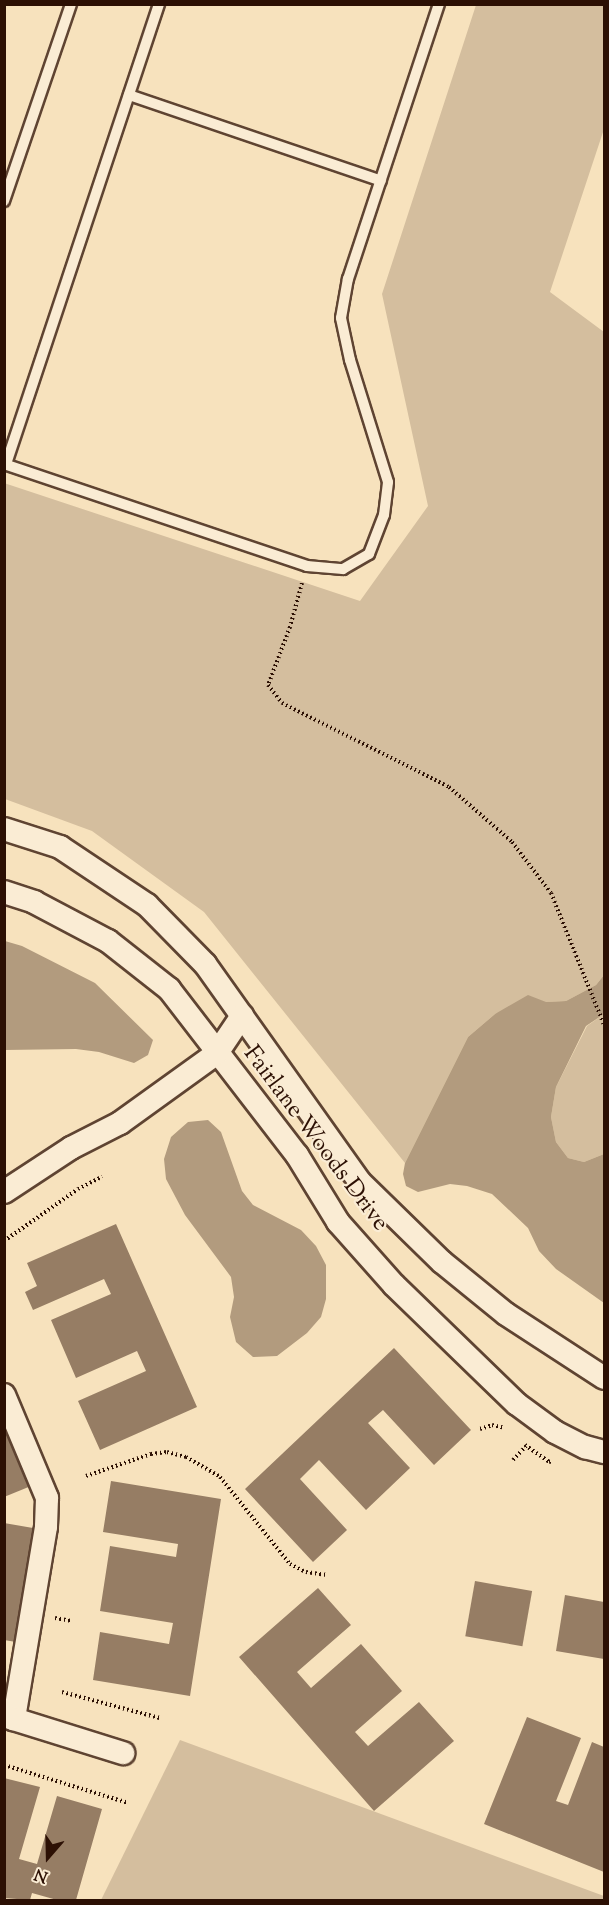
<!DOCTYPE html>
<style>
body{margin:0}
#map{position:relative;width:609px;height:1905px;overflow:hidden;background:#f7e2bd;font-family:"Sorts Mill Goudy",serif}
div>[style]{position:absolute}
.green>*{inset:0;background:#d4be9e}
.water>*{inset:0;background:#b29b7e}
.building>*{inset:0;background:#967d64;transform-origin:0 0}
.path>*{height:4px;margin-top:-2px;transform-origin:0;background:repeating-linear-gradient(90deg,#2c1004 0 1.5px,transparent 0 4.5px)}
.roads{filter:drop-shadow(2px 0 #5f4432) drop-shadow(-2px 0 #5f4432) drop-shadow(0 2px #5f4432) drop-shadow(0 -2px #5f4432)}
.service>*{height:10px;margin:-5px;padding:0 5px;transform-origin:5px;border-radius:5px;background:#faecd4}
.minor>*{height:22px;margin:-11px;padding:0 11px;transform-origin:11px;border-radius:11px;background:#faecd4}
span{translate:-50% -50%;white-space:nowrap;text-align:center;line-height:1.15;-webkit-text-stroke:4.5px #faecd4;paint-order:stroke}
.street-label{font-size:24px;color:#2c1004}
.frame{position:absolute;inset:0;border:6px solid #2c1004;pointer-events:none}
.north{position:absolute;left:18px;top:1827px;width:60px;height:60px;-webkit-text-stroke:4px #faecd4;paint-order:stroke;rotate:200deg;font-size:16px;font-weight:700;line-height:24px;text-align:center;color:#2c1004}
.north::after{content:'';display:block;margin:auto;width:21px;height:27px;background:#2c1004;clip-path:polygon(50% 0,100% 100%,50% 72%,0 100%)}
</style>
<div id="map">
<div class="green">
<i style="clip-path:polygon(476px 5px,604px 5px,604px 129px,550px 292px,604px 332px,604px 975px,596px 985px,566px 1001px,546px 1002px,495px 1014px,468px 1037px,405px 1163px,204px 912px,92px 831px,5px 799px,4px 483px,360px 601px,428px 506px,382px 294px)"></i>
<i style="clip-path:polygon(604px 1014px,604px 1154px,584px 1162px,568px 1158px,556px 1142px,551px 1117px,556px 1087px,587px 1026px)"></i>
<i style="clip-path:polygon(180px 1740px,604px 1896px,604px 1900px,101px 1900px)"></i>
</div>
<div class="water">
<i style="clip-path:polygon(5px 941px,22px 946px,95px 983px,153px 1040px,148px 1055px,134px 1063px,99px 1052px,76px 1049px,5px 1050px)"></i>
<i style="clip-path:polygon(604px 975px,604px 1014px,586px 1026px,556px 1087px,551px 1117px,556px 1142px,568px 1158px,584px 1162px,604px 1154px,604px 1303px,556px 1269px,539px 1251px,528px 1228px,492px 1194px,467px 1186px,450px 1184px,418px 1192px,406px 1186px,403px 1174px,405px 1163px,468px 1037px,495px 1014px,528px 995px,546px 1002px,566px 1001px,596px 985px)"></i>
<i style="clip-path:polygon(208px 1120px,221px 1132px,242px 1191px,253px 1205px,301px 1230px,316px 1246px,326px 1265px,326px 1299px,321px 1317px,307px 1333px,277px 1356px,253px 1357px,236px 1342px,230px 1317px,234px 1297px,231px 1277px,185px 1215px,166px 1179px,164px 1159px,171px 1137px,188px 1122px)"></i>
</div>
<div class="building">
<i style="clip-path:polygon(116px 1224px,197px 1407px,100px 1450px,78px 1401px,146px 1371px,137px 1351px,76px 1378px,51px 1320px,111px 1294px,104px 1279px,33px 1310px,25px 1292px,37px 1286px,27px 1263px)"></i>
<i style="clip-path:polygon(394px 1348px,471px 1430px,434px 1465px,383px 1410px,368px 1423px,410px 1468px,366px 1510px,319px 1460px,300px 1479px,347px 1530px,313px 1562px,245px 1489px)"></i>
<i style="clip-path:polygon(4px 1423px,31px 1486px,4px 1497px)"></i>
<i style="clip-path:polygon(111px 1481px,221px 1499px,190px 1696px,93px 1680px,100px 1632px,169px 1644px,173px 1623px,100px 1611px,110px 1546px,176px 1557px,178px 1544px,103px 1532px)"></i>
<i style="clip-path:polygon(4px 1523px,33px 1528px,16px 1642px,4px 1640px)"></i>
<i style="left:475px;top:1581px;width:58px;height:56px;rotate:10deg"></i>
<i style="clip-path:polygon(318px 1588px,351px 1625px,297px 1672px,311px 1688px,361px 1644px,402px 1691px,355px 1732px,368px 1746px,419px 1702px,454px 1741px,374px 1811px,239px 1657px)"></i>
<i style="clip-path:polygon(565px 1595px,604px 1602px,604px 1659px,556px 1651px)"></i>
<i style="clip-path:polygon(527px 1717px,581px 1738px,556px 1801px,568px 1805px,592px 1742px,604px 1747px,604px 1872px,484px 1824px)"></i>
<i style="clip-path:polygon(4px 1778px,40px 1787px,19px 1859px,37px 1864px,57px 1796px,102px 1809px,76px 1900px,57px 1900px,32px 1893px,30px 1900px,4px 1898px)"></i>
</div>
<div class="path">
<i style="left:302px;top:583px;width:46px;rotate:105.3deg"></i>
<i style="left:290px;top:627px;width:62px;rotate:110.8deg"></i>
<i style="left:268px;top:685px;width:23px;rotate:52deg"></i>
<i style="left:282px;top:703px;width:187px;rotate:26.7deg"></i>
<i style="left:449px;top:787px;width:84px;rotate:41.1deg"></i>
<i style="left:512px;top:842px;width:64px;rotate:52.6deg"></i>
<i style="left:551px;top:893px;width:142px;rotate:68.1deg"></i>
<i style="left:4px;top:1241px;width:90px;rotate:-35.1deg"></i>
<i style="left:78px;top:1189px;width:27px;rotate:-27deg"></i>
<i style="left:480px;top:1429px;width:13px;rotate:-18deg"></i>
<i style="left:492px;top:1425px;width:13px;rotate:13deg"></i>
<i style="left:525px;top:1445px;width:29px;rotate:35deg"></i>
<i style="left:549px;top:1462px;width:4px;rotate:-14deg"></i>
<i style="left:513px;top:1460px;width:19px;rotate:-47deg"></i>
<i style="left:86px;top:1476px;width:69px;rotate:-18.7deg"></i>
<i style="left:151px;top:1454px;width:16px;rotate:-7deg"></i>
<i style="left:167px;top:1452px;width:20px;rotate:15deg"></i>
<i style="left:186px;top:1457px;width:39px;rotate:30deg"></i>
<i style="left:220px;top:1477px;width:112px;rotate:51.2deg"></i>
<i style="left:290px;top:1564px;width:18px;rotate:27deg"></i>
<i style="left:306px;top:1572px;width:21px;rotate:8deg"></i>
<i style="left:55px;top:1618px;width:17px;rotate:10deg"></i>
<i style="left:62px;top:1692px;width:101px;rotate:14.9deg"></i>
<i style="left:4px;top:1765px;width:130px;rotate:17deg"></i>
</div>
<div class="roads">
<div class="service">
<i style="left:129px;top:95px;width:266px;rotate:18.8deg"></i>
<i style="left:4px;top:201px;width:208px;rotate:-71.2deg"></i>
<i style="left:4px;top:464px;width:320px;rotate:18.6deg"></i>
<i style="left:307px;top:566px;width:36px;rotate:5deg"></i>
<i style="left:343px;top:569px;width:30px;rotate:-30deg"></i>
<i style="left:369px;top:554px;width:42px;rotate:-69deg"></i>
<i style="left:384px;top:515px;width:33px;rotate:-83deg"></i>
<i style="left:388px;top:482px;width:128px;rotate:-107.3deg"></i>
<i style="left:350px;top:360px;width:43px;rotate:-102.1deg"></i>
<i style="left:341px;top:318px;width:40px;rotate:-80deg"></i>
<i style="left:348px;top:279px;width:290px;rotate:-71.7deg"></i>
<i style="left:6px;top:464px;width:485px;rotate:-71.6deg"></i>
</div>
<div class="minor">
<i style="left:4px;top:829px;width:59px;rotate:17.8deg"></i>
<i style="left:60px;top:847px;width:105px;rotate:33.7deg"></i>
<i style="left:147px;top:905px;width:83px;rotate:45.5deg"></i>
<i style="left:205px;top:964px;width:266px;rotate:54.6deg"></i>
<i style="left:359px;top:1181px;width:116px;rotate:44.3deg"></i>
<i style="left:442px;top:1262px;width:82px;rotate:39.1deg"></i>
<i style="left:506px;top:1314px;width:117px;rotate:33.1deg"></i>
<i style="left:4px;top:892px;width:32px;rotate:18deg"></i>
<i style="left:34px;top:902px;width:84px;rotate:27.8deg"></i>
<i style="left:108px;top:941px;width:78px;rotate:38.2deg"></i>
<i style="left:169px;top:989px;width:210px;rotate:52.4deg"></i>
<i style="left:297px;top:1155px;width:79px;rotate:58.5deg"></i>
<i style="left:338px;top:1222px;width:84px;rotate:48.4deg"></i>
<i style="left:394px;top:1285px;width:171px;rotate:44.1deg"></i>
<i style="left:517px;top:1404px;width:47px;rotate:36.4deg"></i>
<i style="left:555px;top:1432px;width:34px;rotate:27deg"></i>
<i style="left:585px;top:1447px;width:20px;rotate:15deg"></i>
<i style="left:4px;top:1192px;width:80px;rotate:-33.3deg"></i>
<i style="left:71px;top:1148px;width:55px;rotate:-27deg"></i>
<i style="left:120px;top:1123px;width:120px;rotate:-35.8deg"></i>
<i style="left:217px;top:1053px;width:45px;rotate:-56deg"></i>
<i style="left:4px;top:1395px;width:112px;rotate:67.3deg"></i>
<i style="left:47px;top:1498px;width:29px;rotate:92deg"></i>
<i style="left:46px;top:1527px;width:195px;rotate:99.5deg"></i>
<i style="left:4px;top:1716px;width:125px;rotate:17.3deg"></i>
</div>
</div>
<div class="street-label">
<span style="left:315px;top:1139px;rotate:53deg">Fairlane Woods Drive</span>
</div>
<div class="frame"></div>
<div class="north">N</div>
</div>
